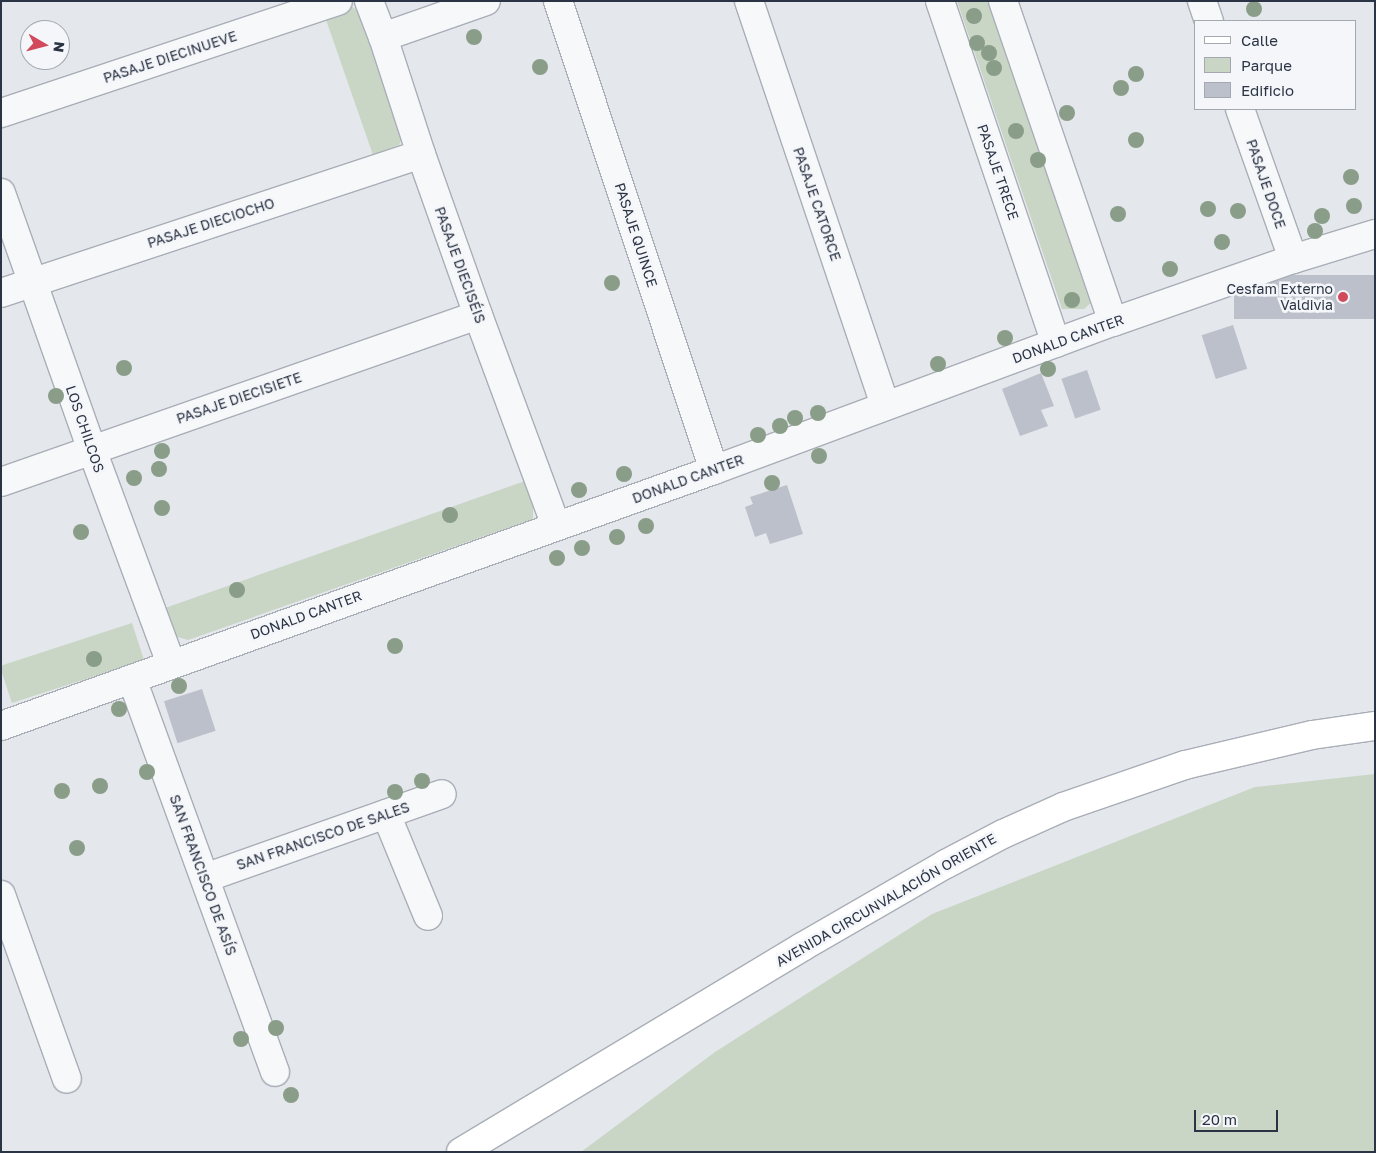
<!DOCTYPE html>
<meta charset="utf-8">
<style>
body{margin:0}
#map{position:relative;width:1376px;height:1153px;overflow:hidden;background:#e4e7ec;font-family:"Golos Text",sans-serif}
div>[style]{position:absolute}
.green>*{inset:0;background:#c9d6c5;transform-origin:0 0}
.building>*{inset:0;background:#bbc0ca;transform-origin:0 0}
.roads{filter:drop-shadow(1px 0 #a9aeb7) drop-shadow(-1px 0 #a9aeb7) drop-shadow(0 1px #a9aeb7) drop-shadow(0 -1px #a9aeb7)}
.minor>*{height:28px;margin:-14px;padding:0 14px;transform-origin:14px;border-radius:14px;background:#f7f8fa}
.major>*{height:28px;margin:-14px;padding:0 14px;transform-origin:14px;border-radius:14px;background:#fff}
.trees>*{width:16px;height:16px;margin:-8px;border-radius:50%;background:#899d89}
.dots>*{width:14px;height:14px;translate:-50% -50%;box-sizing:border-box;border:2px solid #f4f6f9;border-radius:50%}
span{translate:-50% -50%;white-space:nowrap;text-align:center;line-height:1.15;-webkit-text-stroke:5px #f4f6f9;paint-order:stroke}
.street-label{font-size:14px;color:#2b3445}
.poi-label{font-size:14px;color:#2b3445}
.right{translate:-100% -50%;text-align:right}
.frame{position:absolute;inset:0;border:2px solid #2b3445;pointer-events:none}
.legend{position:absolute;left:1194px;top:20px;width:162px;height:90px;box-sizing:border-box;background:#f4f6f9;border:1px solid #a4a8b1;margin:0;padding:6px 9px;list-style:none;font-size:15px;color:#2b3445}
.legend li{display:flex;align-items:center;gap:10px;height:25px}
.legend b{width:25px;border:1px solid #a4a8b1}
.north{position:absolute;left:20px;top:20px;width:50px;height:50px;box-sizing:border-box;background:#f4f6f9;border:1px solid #a4a8b1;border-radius:50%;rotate:98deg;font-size:14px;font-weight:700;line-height:20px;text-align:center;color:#2b3445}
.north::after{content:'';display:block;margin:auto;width:18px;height:22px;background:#d1495b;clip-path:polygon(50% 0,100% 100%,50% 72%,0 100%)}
.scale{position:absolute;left:1194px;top:1110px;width:84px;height:22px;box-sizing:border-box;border:2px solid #2b3445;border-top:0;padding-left:6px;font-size:15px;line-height:18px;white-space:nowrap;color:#2b3445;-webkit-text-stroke:4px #f4f6f9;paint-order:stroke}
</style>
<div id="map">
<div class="green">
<i style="clip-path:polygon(957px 1px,988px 1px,1095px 299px,1084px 309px,1062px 309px)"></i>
<i style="clip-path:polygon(350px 5px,359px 12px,404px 134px,399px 145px,373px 155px,324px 14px)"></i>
<i style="clip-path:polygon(528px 480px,533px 495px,533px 519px,188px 640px,174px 636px,165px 608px)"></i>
<i style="left:132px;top:623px;width:39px;height:139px;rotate:72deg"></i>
<i style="clip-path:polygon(1375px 774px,1375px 1152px,581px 1152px,715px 1052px,932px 914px,1255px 787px)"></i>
</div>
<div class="building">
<i style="left:1375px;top:275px;width:44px;height:141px;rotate:90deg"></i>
<i style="left:1233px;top:325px;width:46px;height:33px;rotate:72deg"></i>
<i style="left:1087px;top:370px;width:42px;height:27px;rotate:71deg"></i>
<i style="clip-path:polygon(1041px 373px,1054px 406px,1041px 410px,1048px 426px,1020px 436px,1002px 389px)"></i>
<i style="clip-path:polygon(787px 485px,803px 534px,770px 544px,766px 533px,755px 537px,745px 507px,753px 504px,750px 497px)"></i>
<i style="left:202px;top:689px;width:44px;height:40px;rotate:72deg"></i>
</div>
<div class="roads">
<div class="minor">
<i style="left:369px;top:1px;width:39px;rotate:69deg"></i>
<i style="left:383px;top:37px;width:123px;rotate:72deg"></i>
<i style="left:421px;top:154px;width:171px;rotate:70.5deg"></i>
<i style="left:478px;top:315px;width:225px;rotate:69.7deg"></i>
<i style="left:558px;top:1px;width:494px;rotate:71.6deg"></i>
<i style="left:749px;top:1px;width:427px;rotate:71.4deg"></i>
<i style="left:940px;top:1px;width:361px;rotate:71.3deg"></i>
<i style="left:1003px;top:1px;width:339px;rotate:71.1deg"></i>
<i style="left:1202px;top:1px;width:21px;rotate:71deg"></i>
<i style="left:383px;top:37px;width:109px;rotate:-19.3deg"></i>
<i style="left:1240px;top:109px;width:159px;rotate:70.5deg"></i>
<i style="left:1px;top:113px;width:355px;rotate:-18.4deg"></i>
<i style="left:1px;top:193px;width:273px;rotate:70.5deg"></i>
<i style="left:92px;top:450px;width:228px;rotate:69.7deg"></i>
<i style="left:1px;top:293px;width:442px;rotate:-18.3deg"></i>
<i style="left:1px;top:482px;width:505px;rotate:-19.3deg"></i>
<i style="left:132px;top:679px;width:418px;rotate:70deg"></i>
<i style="left:1px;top:726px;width:758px;rotate:-19.75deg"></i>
<i style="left:714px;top:470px;width:426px;rotate:-20.4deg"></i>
<i style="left:1113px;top:322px;width:191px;rotate:-19.3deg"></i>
<i style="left:1293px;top:259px;width:86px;rotate:-17deg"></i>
<i style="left:386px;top:814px;width:110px;rotate:67.6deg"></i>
<i style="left:205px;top:878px;width:251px;rotate:-19.5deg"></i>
<i style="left:1px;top:895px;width:195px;rotate:70.3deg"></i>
</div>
<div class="major">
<i style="left:461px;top:1152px;width:398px;rotate:-31deg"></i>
<i style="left:802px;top:947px;width:166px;rotate:-30deg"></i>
<i style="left:946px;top:864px;width:64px;rotate:-27.8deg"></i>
<i style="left:1003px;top:834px;width:66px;rotate:-24.2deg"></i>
<i style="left:1063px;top:807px;width:129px;rotate:-19deg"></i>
<i style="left:1185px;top:765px;width:130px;rotate:-13.3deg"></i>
<i style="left:1312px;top:735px;width:64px;rotate:-8.1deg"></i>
</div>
</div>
<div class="trees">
<i style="left:1254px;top:9px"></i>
<i style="left:974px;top:16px"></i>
<i style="left:474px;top:37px"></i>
<i style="left:977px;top:43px"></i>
<i style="left:989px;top:53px"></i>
<i style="left:540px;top:67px"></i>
<i style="left:994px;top:68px"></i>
<i style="left:1136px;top:74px"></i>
<i style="left:1121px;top:88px"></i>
<i style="left:1067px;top:113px"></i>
<i style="left:1016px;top:131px"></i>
<i style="left:1136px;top:140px"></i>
<i style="left:1038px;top:160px"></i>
<i style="left:1351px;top:177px"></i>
<i style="left:1354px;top:206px"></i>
<i style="left:1208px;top:209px"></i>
<i style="left:1238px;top:211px"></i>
<i style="left:1118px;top:214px"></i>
<i style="left:1322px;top:216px"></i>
<i style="left:1315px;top:231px"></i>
<i style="left:1222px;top:242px"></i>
<i style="left:1170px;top:269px"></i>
<i style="left:612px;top:283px"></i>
<i style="left:1072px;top:300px"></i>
<i style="left:1005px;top:338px"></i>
<i style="left:938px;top:364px"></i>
<i style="left:124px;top:368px"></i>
<i style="left:1048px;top:369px"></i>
<i style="left:56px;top:396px"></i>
<i style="left:818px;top:413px"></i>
<i style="left:795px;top:418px"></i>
<i style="left:780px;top:426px"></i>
<i style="left:758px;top:435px"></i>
<i style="left:162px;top:451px"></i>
<i style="left:819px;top:456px"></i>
<i style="left:159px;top:469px"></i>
<i style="left:624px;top:474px"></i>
<i style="left:134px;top:478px"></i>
<i style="left:772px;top:483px"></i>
<i style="left:579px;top:490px"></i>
<i style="left:162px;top:508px"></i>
<i style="left:450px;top:515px"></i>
<i style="left:646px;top:526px"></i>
<i style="left:81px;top:532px"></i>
<i style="left:617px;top:537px"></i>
<i style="left:582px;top:548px"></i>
<i style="left:557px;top:558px"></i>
<i style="left:237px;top:590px"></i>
<i style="left:395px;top:646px"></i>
<i style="left:94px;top:659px"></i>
<i style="left:179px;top:686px"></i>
<i style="left:119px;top:709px"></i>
<i style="left:147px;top:772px"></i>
<i style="left:422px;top:781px"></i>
<i style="left:100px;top:786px"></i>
<i style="left:62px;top:791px"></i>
<i style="left:395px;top:792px"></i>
<i style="left:77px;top:848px"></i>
<i style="left:276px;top:1028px"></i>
<i style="left:241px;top:1039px"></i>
<i style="left:291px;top:1095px"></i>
</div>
<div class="dots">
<i style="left:1343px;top:297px;background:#d1495b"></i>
</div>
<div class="street-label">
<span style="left:170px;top:57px;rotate:-18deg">PASAJE DIECINUEVE</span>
<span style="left:998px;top:172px;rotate:71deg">PASAJE TRECE</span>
<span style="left:1266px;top:184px;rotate:71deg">PASAJE DOCE</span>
<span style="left:817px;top:204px;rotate:71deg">PASAJE CATORCE</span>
<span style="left:211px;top:223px;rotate:-18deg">PASAJE DIECIOCHO</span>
<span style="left:636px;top:235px;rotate:72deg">PASAJE QUINCE</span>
<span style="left:460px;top:265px;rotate:70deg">PASAJE DIECISÉIS</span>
<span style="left:1068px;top:339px;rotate:-20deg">DONALD CANTER</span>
<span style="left:239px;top:398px;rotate:-19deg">PASAJE DIECISIETE</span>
<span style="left:85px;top:429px;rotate:71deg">LOS CHILCOS</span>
<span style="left:688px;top:479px;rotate:-20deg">DONALD CANTER</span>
<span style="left:306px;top:615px;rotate:-20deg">DONALD CANTER</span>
<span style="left:323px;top:836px;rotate:-19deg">SAN FRANCISCO DE SALES</span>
<span style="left:203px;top:875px;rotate:70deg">SAN FRANCISCO DE ASÍS</span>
<span style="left:886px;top:900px;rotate:-30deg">AVENIDA CIRCUNVALACIÓN ORIENTE</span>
</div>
<div class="poi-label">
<span class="right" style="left:1333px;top:297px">Cesfam Externo<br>Valdivia</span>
</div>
<div class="frame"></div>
<ul class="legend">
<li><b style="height:6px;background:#fff"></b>Calle</li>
<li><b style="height:14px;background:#c9d6c5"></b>Parque</li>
<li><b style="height:14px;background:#bbc0ca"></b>Edificio</li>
</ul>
<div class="north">N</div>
<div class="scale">20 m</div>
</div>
